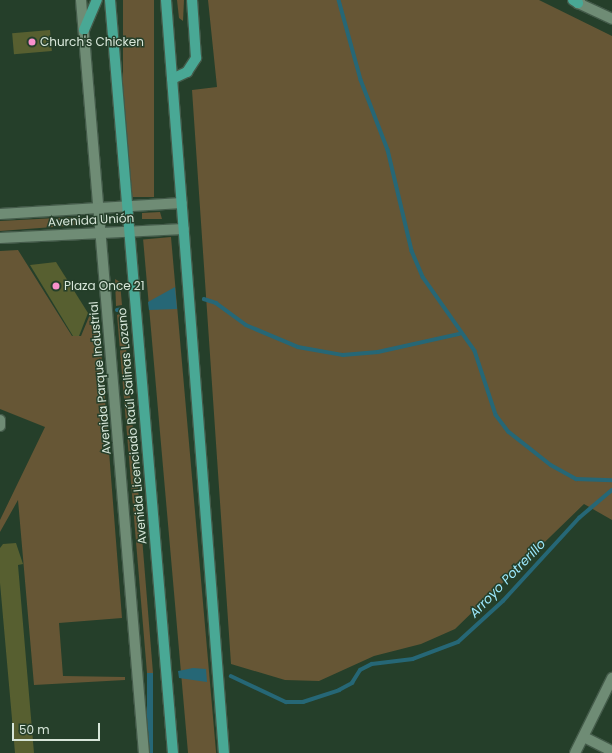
<!DOCTYPE html>
<meta charset="utf-8">
<style>
body{margin:0}
#map{position:relative;width:612px;height:753px;overflow:hidden;background:#253f2a;font-family:Poppins,sans-serif}
div>[style]{position:absolute}
.green>*{inset:0;background:#665635;transform-origin:0 0}
.water>*{inset:0;background:#266776;transform-origin:0 0}
.stream>*{height:3.5px;margin:-1.75px;padding:0 1.75px;transform-origin:1.75px;border-radius:1.75px;background:#266776}
.building>*{inset:0;background:#575f30;transform-origin:0 0}
.roads{filter:drop-shadow(1px 0 #445b4a) drop-shadow(-1px 0 #445b4a) drop-shadow(0 1px #445b4a) drop-shadow(0 -1px #445b4a)}
.minor>*{height:10px;margin:-5px;padding:0 5px;transform-origin:5px;border-radius:5px;background:#6f8c75}
.major>*{height:10px;margin:-5px;padding:0 5px;transform-origin:5px;border-radius:5px;background:#49a895}
.dots>*{width:11px;height:11px;translate:-50% -50%;box-sizing:border-box;border:2px solid #253f2a;border-radius:50%}
span{translate:-50% -50%;white-space:nowrap;text-align:center;line-height:1.15;-webkit-text-stroke:3px #253f2a;paint-order:stroke}
.poi-label{font-size:12px;color:#d7e6d9}
.left{translate:0 -50%;text-align:left}
.street-label{font-size:12px;color:#d7e6d9}
.water-label{font-size:13px;color:#9eeafe;font-style:italic}
.scale{position:absolute;left:12px;top:723px;width:88px;height:18px;box-sizing:border-box;border:2px solid #d7e6d9;border-top:0;padding-left:5px;font-size:12px;line-height:14px;white-space:nowrap;color:#d7e6d9;-webkit-text-stroke:3px #253f2a;paint-order:stroke}
</style>
<div id="map">
<div class="green">
<i style="left:123px;top:0;width:31px;height:197px"></i>
<i style="clip-path:polygon(177px 0,184px 0,183px 21px,179px 18px)"></i>
<i style="clip-path:polygon(208px 0,539px 0,612px 36px,612px 520px,584px 504px,455px 629px,421px 644px,374px 656px,319px 681px,285px 680px,231px 664px,192px 90px,217px 87px)"></i>
<i style="clip-path:polygon(160px 212px,162px 219px,142px 219px,142px 213px)"></i>
<i style="clip-path:polygon(76px 217px,82px 220px,80px 225px,0 231px,0 221px)"></i>
<i style="left:171px;top:237px;width:518px;height:28px;rotate:85deg"></i>
<i style="clip-path:polygon(18px 250px,72px 336px,81px 336px,91px 312px,94px 330px,99px 323px,122px 618px,59px 623px,63px 676px,125px 677px,125px 680px,34px 685px,18px 500px,0 532px,0 520px,45px 427px,0 409px,0 251px)"></i>
<i style="clip-path:polygon(115px 279px,120px 282px,122px 305px,116px 306px)"></i>
<i style="clip-path:polygon(123px 312px,138px 488px,153px 673px,147px 673px,117px 315px)"></i>
</div>
<div class="water">
<i style="clip-path:polygon(175px 287px,177px 309px,149px 310px,148px 302px)"></i>
<i style="clip-path:polygon(193px 668px,206px 669px,207px 682px,179px 678px,178px 671px)"></i>
<i style="left:147px;top:673px;width:6px;height:80px"></i>
</div>
<div class="stream">
<i style="left:339px;top:0;width:83px;rotate:74.6deg"></i>
<i style="left:361px;top:80px;width:75px;rotate:68.9deg"></i>
<i style="left:388px;top:150px;width:104px;rotate:76.6deg"></i>
<i style="left:412px;top:251px;width:28px;rotate:67deg"></i>
<i style="left:423px;top:277px;width:90px;rotate:54.9deg"></i>
<i style="left:475px;top:351px;width:67px;rotate:71.8deg"></i>
<i style="left:496px;top:415px;width:21px;rotate:53deg"></i>
<i style="left:509px;top:432px;width:53px;rotate:38.2deg"></i>
<i style="left:551px;top:465px;width:29px;rotate:29deg"></i>
<i style="left:576px;top:479px;width:36px;rotate:2deg"></i>
<i style="left:204px;top:299px;width:13px;rotate:18deg"></i>
<i style="left:216px;top:303px;width:37px;rotate:36deg"></i>
<i style="left:246px;top:325px;width:56px;rotate:22.9deg"></i>
<i style="left:298px;top:347px;width:46px;rotate:10.1deg"></i>
<i style="left:343px;top:355px;width:35px;rotate:-5deg"></i>
<i style="left:378px;top:352px;width:83px;rotate:-12.5deg"></i>
<i style="left:117px;top:310px;width:6px;rotate:-9deg"></i>
<i style="left:231px;top:676px;width:61px;rotate:25.3deg"></i>
<i style="left:286px;top:702px;width:17px"></i>
<i style="left:303px;top:702px;width:38px;rotate:-18deg"></i>
<i style="left:339px;top:690px;width:15px;rotate:-28deg"></i>
<i style="left:352px;top:683px;width:15px;rotate:-58deg"></i>
<i style="left:360px;top:670px;width:13px;rotate:-27deg"></i>
<i style="left:372px;top:664px;width:41px;rotate:-7deg"></i>
<i style="left:413px;top:659px;width:48px;rotate:-20.7deg"></i>
<i style="left:458px;top:642px;width:61px;rotate:-42.3deg"></i>
<i style="left:503px;top:601px;width:113px;rotate:-47.5deg"></i>
<i style="left:579px;top:518px;width:43px;rotate:-40.3deg"></i>
</div>
<div class="building">
<i style="left:50px;top:30px;width:21px;height:38px;rotate:85deg"></i>
<i style="clip-path:polygon(56px 262px,88px 313px,79px 336px,73px 336px,30px 265px)"></i>
<i style="clip-path:polygon(16px 543px,23px 564px,18px 565px,34px 753px,15px 753px,0 583px,0 548px,3px 544px)"></i>
</div>
<div class="roads">
<div class="minor">
<i style="left:81px;top:0;width:756px;rotate:85.22deg"></i>
<i style="left:580px;top:0;width:4px;rotate:124deg"></i>
<i style="left:578px;top:3px;width:38px;rotate:25deg"></i>
<i style="left:0;top:214px;width:182px;rotate:-3.5deg"></i>
<i style="left:0;top:238px;width:184px;rotate:-2.8deg"></i>
<i style="left:0;top:420px;width:6px;rotate:90deg"></i>
<i style="left:584px;top:737px;width:31px;rotate:27deg"></i>
<i style="left:575px;top:753px;width:84px;rotate:-63.7deg"></i>
</div>
<div class="major">
<i style="left:110px;top:0;width:756px;rotate:85.22deg"></i>
<i style="left:166px;top:0;width:755px;rotate:85.6deg"></i>
<i style="left:573px;top:0;width:6px;rotate:31deg"></i>
<i style="left:84px;top:30px;width:33px;rotate:-67deg"></i>
<i style="left:172px;top:79px;width:17px;rotate:-25deg"></i>
<i style="left:187px;top:72px;width:17px;rotate:-57deg"></i>
<i style="left:196px;top:58px;width:58px;rotate:-93.9deg"></i>
</div>
</div>
<div class="dots">
<i style="left:32px;top:42px;background:#f890cc"></i>
<i style="left:56px;top:286px;background:#f890cc"></i>
</div>
<div class="poi-label">
<span class="left" style="left:40px;top:42px">Church's Chicken</span>
<span class="left" style="left:64px;top:286px">Plaza Once 21</span>
</div>
<div class="street-label">
<span style="left:91px;top:220px;rotate:-3deg">Avenida Unión</span>
<span style="left:100px;top:378px;rotate:-95deg">Avenida Parque Industrial</span>
<span style="left:132px;top:426px;rotate:-95deg">Avenida Licenciado Raúl Salinas Lozano</span>
</div>
<div class="water-label">
<span style="left:508px;top:579px;rotate:-46deg">Arroyo Potrerillo</span>
</div>
<div class="scale">50 m</div>
</div>
